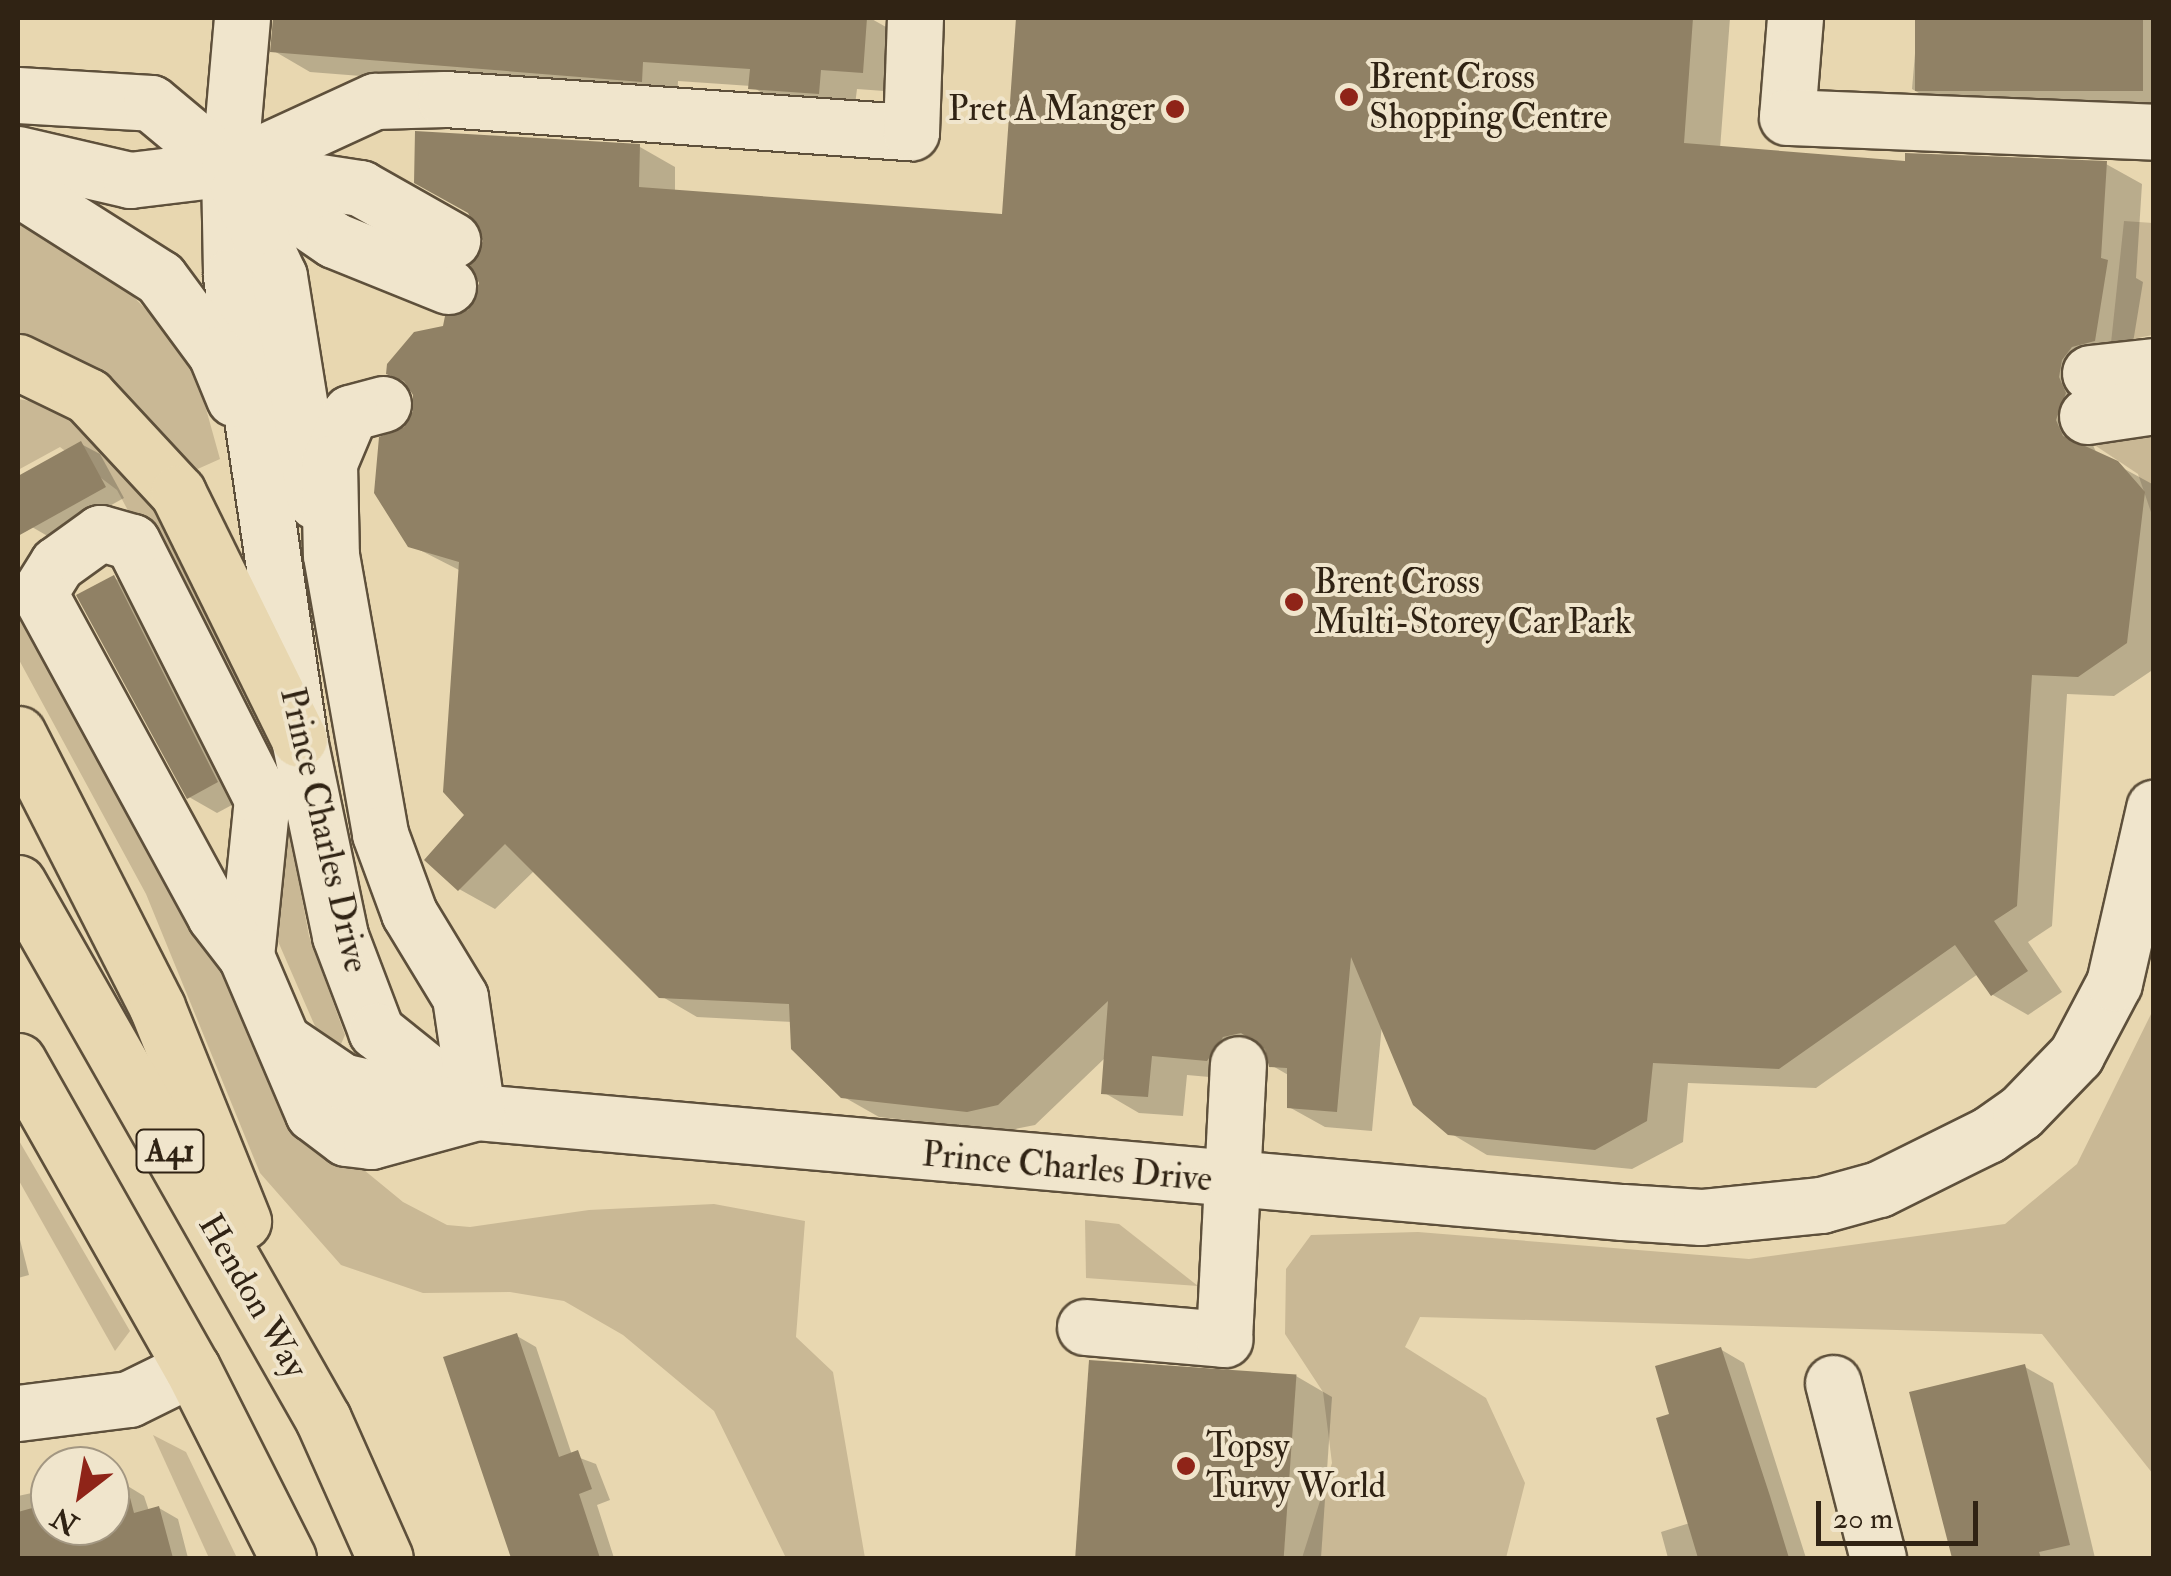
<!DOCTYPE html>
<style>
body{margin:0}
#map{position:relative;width:2171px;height:1576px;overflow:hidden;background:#e8d7b0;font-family:"IM FELL Double Pica",serif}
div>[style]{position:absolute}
.green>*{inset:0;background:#c9b895}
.shadow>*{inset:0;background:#0003}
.building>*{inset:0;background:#908165;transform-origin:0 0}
.roads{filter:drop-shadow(2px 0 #5e503b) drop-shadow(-2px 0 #5e503b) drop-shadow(0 2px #5e503b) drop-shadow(0 -2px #5e503b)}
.minor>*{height:55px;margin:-27.5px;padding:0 27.5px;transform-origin:27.5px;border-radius:27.5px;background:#f0e5cc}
.highway>*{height:55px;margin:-27.5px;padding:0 27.5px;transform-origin:27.5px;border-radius:27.5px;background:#e8d7b0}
.dots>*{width:28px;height:28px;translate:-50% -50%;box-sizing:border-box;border:5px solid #f0e5cc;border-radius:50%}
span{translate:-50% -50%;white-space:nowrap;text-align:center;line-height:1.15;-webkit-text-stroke:8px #f0e5cc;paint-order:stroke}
.shield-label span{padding:2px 8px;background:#f0e5cc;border:2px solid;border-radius:8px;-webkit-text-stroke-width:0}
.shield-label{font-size:32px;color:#302314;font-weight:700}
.poi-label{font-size:35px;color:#302314}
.left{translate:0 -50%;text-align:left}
.right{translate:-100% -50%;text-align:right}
.street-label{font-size:35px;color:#302314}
.frame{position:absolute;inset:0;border:20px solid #302314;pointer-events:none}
.north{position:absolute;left:30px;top:1446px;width:100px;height:100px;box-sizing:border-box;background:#f0e5cc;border:2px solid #a39782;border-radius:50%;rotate:211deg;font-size:28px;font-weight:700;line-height:40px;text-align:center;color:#302314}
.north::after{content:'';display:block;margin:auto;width:35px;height:45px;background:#8f2418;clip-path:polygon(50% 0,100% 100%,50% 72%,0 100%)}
.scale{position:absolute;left:1816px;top:1501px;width:162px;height:45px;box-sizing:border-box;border:5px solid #302314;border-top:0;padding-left:12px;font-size:30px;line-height:35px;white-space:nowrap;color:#302314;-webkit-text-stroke:8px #f0e5cc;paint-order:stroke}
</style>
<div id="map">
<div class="green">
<i style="clip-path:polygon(18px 219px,102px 265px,191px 355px,220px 459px,191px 472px,119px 392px,38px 341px,18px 337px)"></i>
<i style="clip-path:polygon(2124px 221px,2153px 223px,2153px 335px,2111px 343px)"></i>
<i style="clip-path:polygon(18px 399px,49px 404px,86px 426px,136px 478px,214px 619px,284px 802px,309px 936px,345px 1035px,338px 1051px,321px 1040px,270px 923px,284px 802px,117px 490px,60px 447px,18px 470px)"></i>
<i style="clip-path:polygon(2153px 423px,2153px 518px,2138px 474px,2090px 442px)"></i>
<i style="clip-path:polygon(18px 578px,297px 1115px,403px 1202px,447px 1225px,470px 1227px,589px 1210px,714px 1204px,805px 1221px,796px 1337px,833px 1372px,865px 1558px,786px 1558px,714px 1411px,623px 1335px,564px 1301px,510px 1292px,423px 1293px,341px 1265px,260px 1173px,146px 894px,18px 658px)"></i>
<i style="clip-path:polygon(2153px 1010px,2153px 1474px,2042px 1334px,1420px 1317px,1405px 1347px,1486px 1398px,1525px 1483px,1506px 1558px,1302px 1558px,1332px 1463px,1323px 1392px,1285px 1334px,1286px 1269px,1311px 1235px,1418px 1232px,1749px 1259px,2005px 1224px,2077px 1164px)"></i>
<i style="clip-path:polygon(18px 1139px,130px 1331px,115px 1351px,18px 1179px)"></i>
<i style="clip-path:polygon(1085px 1220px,1119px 1224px,1198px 1286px,1086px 1278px)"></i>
<i style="clip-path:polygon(153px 1435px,186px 1452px,237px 1558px,209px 1558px)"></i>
</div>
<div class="shadow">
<i style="clip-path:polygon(277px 18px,870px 18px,902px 36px,898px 92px,857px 89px,854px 113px,787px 108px,751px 86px,678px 81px,677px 101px,310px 72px,274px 51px)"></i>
<i style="clip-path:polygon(1019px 18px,1730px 18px,1720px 149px,1907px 164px,2106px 164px,2142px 184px,2136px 278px,2143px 282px,2130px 361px,2091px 441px,2097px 454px,2154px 485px,2154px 669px,2114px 696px,2067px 694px,2052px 926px,2028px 942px,2062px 992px,2028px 1015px,1993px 995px,1978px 974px,1816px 1088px,1688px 1083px,1683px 1142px,1632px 1169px,1487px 1155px,1450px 1133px,1382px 1024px,1372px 1131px,1325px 1127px,1289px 1107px,1290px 1076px,1271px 1065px,1269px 1054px,1259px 1056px,1243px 1080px,1187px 1075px,1183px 1116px,1139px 1113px,1103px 1092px,1106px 1057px,1035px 1125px,1005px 1131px,879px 1117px,842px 1096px,793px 1022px,697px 1017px,661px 996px,535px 870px,495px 909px,459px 889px,468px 815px,461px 571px,410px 545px,406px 429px,416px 412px,415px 394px,388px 372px,470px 312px,640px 147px,675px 167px,675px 193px,1004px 217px)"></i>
<i style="clip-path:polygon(1918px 18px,2154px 18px,2154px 118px,1948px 110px,1912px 89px)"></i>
<i style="clip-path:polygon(81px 444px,100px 454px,124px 498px,51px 538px,32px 527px,18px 499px,18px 479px)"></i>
<i style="clip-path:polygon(114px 578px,142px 594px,245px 798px,217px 813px,189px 797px)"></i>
<i style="clip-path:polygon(18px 1232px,29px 1275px,18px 1278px)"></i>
<i style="clip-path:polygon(517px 1336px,536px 1347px,572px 1455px,596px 1464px,610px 1500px,597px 1505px,614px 1558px,514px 1558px,446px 1359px)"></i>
<i style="clip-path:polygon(1720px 1349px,1744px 1363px,1806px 1558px,1668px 1558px,1661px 1532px,1693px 1522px,1672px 1416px)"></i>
<i style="clip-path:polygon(1091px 1362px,1296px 1376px,1332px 1397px,1321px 1558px,1078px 1558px)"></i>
<i style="clip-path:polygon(2025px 1367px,2053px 1383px,2095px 1558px,1955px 1558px,1912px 1394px)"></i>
<i style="clip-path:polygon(126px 1485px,144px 1496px,149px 1511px,159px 1508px,178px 1519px,188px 1558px,18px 1558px,18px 1496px,50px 1489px,50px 1526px,110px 1526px,110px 1489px)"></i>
</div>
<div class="building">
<i style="clip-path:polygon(273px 18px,867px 18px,863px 73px,821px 70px,819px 94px,748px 89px,750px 69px,643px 62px,642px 82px,270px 52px)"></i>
<i style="clip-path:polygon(1016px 18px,1693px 18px,1684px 143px,1905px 161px,1905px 153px,2107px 161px,2101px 258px,2108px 260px,2095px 341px,2072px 347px,2062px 360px,2059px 377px,2066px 393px,2056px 420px,2063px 436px,2118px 461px,2145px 492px,2127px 643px,2078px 677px,2032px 675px,2017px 906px,1994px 921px,2028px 971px,1991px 996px,1955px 945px,1779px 1069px,1653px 1063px,1647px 1121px,1595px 1150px,1448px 1135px,1413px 1105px,1351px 957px,1337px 1112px,1287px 1108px,1287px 1068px,1269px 1067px,1265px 1049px,1241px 1033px,1223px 1037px,1207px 1061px,1152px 1056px,1148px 1097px,1101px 1094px,1108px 1001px,998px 1105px,967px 1112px,841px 1098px,791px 1049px,789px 1004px,659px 998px,505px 844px,458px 891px,424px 860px,464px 815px,443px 792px,459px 562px,408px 547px,374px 493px,379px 437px,404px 427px,413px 411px,413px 395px,404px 381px,386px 374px,387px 364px,414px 332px,443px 326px,445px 316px,468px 310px,479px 283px,470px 265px,483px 241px,468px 213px,414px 183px,415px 131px,640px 144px,639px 187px,1002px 214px)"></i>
<i style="left:1915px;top:18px;width:228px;height:73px"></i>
<i style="clip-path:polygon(81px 441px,106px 487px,18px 536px,18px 476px)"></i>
<i style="clip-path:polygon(114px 575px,218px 782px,187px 799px,76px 595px)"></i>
<i style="clip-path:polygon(517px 1333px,559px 1457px,578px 1450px,592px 1489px,579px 1494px,600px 1558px,511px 1558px,443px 1357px)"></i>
<i style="clip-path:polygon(1721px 1347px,1770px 1496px,1789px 1558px,1698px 1558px,1656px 1418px,1669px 1414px,1655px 1366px)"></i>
<i style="left:1089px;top:1360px;width:208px;height:198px;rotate:4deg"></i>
<i style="clip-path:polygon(2025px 1364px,2070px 1545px,2039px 1552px,2041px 1558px,1952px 1558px,1909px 1392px)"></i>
<i style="clip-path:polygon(126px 1482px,134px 1513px,159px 1506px,173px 1558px,18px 1558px,18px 1512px,50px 1503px,50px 1526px,110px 1526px,110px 1487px)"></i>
</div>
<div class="roads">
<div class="minor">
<i style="left:242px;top:18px;width:151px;rotate:95deg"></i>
<i style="left:229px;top:168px;width:108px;rotate:88.9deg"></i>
<i style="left:231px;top:276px;width:468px;rotate:81.6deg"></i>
<i style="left:299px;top:739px;width:201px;rotate:78.2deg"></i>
<i style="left:340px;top:936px;width:102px;rotate:69.2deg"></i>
<i style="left:376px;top:1031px;width:129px;rotate:38.7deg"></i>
<i style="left:477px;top:1112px;width:1150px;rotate:4.99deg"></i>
<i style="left:1623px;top:1212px;width:78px;rotate:3.7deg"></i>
<i style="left:1701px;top:1217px;width:121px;rotate:-5.7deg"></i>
<i style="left:1821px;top:1205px;width:60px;rotate:-15.4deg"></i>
<i style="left:1879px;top:1189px;width:122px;rotate:-26.4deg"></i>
<i style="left:1988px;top:1135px;width:39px;rotate:-35deg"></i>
<i style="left:2020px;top:1113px;width:81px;rotate:-46deg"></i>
<i style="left:2076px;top:1055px;width:81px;rotate:-62.2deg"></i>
<i style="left:2114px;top:983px;width:180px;rotate:-77.1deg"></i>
<i style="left:1795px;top:18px;width:99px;rotate:94.6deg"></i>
<i style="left:1787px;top:117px;width:367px;rotate:2.3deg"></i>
<i style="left:18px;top:95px;width:133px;rotate:3.4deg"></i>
<i style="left:151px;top:103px;width:102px;rotate:39.8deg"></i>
<i style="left:229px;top:168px;width:127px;rotate:34.4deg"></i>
<i style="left:334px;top:240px;width:123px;rotate:22deg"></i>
<i style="left:18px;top:154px;width:115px;rotate:13.1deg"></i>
<i style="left:130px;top:180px;width:100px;rotate:-6.9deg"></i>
<i style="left:229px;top:168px;width:133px;rotate:8.7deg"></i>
<i style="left:360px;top:188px;width:106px;rotate:29.5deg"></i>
<i style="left:229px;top:168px;width:161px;rotate:-24.7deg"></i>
<i style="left:375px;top:101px;width:70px;rotate:-1.6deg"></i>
<i style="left:445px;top:99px;width:467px;rotate:4.1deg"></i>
<i style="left:911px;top:132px;width:114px;rotate:-88deg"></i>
<i style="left:18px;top:188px;width:168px;rotate:32.4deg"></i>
<i style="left:160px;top:278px;width:94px;rotate:53.6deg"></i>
<i style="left:216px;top:354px;width:48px;rotate:67.8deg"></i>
<i style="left:238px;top:189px;width:96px;rotate:64.8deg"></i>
<i style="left:279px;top:276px;width:228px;rotate:80.9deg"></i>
<i style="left:2090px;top:373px;width:64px;rotate:-6.2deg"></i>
<i style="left:383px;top:404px;width:34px;rotate:165deg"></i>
<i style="left:350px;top:413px;width:54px;rotate:112.8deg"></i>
<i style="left:329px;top:463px;width:92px;rotate:88.8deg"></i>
<i style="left:331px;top:555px;width:283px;rotate:80deg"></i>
<i style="left:380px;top:834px;width:84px;rotate:69.8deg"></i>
<i style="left:409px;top:913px;width:98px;rotate:58.7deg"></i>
<i style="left:460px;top:997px;width:116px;rotate:81.6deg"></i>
<i style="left:2087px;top:416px;width:68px;rotate:-8.5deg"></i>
<i style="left:246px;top:956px;width:158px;rotate:-84.2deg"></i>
<i style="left:262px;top:799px;width:288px;rotate:-116.8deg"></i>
<i style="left:132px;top:542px;width:33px;rotate:-164deg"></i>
<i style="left:100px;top:533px;width:53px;rotate:144.2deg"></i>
<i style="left:57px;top:564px;width:34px;rotate:122deg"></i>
<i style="left:39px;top:593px;width:368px;rotate:61.4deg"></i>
<i style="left:215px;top:916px;width:51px;rotate:52.2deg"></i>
<i style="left:246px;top:956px;width:171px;rotate:66.9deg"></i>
<i style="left:313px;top:1113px;width:41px;rotate:37.1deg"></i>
<i style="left:346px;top:1138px;width:25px;rotate:7deg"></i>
<i style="left:371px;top:1141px;width:110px;rotate:-15.3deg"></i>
<i style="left:477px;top:1112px;width:139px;rotate:-167.1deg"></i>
<i style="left:342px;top:1081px;width:71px;rotate:-145.9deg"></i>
<i style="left:1085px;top:1327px;width:140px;rotate:4.9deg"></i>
<i style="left:1224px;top:1339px;width:275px;rotate:-87.1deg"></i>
<i style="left:1833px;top:1383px;width:181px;rotate:75.6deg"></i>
<i style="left:18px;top:1413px;width:112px;rotate:-7.2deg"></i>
<i style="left:129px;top:1399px;width:70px;rotate:-26.2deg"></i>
</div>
<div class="highway">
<i style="left:18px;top:362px;width:78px;rotate:25.9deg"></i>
<i style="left:88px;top:396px;width:132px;rotate:47.1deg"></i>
<i style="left:178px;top:493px;width:274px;rotate:63.8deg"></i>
<i style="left:18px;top:734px;width:306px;rotate:63deg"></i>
<i style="left:157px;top:1007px;width:231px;rotate:68.1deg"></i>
<i style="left:18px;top:883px;width:617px;rotate:60.36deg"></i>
<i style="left:323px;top:1419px;width:152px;rotate:66deg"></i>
<i style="left:18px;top:1061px;width:353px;rotate:60.5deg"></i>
<i style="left:192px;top:1368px;width:213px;rotate:63.2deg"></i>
</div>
</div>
<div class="dots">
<i style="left:1349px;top:97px;background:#8f2418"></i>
<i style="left:1175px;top:109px;background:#8f2418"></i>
<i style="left:1294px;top:602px;background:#8f2418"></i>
<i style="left:1186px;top:1466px;background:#8f2418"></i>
</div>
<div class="shield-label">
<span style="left:170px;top:1151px">A41</span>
</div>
<div class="poi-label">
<span class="left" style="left:1369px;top:97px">Brent Cross<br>Shopping Centre</span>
<span class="right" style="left:1155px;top:109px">Pret A Manger</span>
<span class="left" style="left:1314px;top:602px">Brent Cross<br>Multi-Storey Car Park</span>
<span class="left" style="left:1206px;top:1466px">Topsy<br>Turvy World</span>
</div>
<div class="street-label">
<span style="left:324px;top:830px;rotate:77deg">Prince Charles Drive</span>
<span style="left:1067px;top:1167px;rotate:5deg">Prince Charles Drive</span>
<span style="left:253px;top:1296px;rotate:60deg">Hendon Way</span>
</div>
<div class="frame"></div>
<div class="north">N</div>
<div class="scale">20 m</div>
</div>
